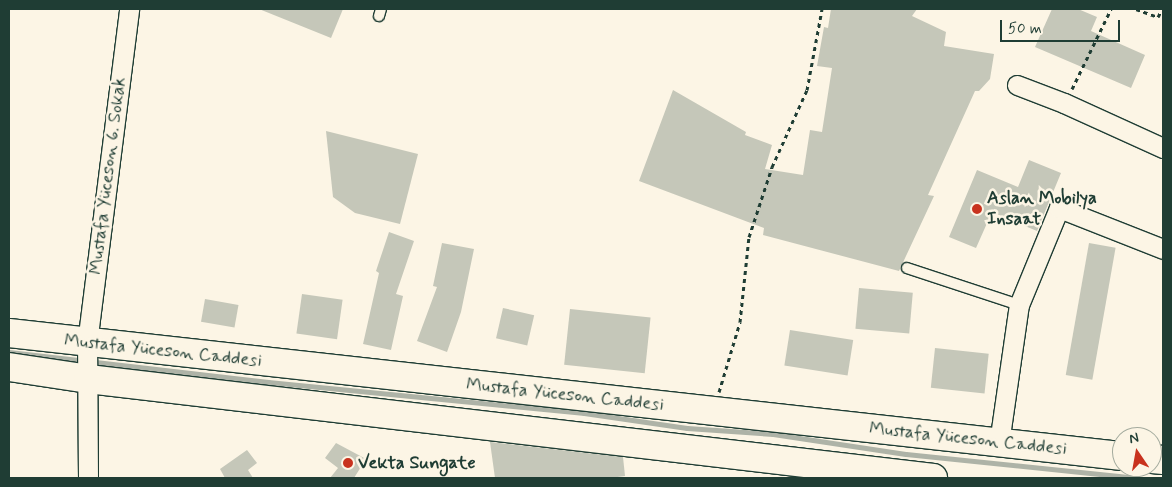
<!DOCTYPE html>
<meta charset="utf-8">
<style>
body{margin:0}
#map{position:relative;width:1172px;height:487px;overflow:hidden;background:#fcf5e5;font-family:Mynerve,sans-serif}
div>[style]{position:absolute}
.stream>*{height:5px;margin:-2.5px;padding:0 2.5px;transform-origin:2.5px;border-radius:2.5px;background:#aeb3a7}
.building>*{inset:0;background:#c5c7b9;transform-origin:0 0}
.path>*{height:3px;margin-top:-1.5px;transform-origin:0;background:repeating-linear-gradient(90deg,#1f3d34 0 4px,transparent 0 8px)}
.roads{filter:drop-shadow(1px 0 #1f3d34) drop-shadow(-1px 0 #1f3d34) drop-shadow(0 1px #1f3d34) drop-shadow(0 -1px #1f3d34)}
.lane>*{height:10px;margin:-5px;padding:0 5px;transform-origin:5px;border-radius:5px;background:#fcf5e5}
.street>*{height:19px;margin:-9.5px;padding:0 9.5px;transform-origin:9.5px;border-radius:9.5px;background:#fcf5e5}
.secondary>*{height:28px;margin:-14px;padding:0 14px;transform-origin:14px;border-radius:14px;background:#fcf5e5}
.dots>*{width:14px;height:14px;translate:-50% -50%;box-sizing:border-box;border:2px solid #fcf5e5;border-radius:50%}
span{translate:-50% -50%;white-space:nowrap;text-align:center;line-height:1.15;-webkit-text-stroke:5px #fcf5e5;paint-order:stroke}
.street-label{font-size:18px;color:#1f3d34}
.poi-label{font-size:18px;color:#1f3d34;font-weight:700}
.left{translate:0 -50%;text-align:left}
.frame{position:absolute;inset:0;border:10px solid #1f3d34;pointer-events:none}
.north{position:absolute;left:1112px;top:427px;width:50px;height:50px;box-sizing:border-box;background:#fcf5e5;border:1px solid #a4ab9e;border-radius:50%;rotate:348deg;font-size:14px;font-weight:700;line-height:20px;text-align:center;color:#1f3d34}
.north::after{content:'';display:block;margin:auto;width:18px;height:22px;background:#c8321e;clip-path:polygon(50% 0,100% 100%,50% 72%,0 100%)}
.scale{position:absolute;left:1000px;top:20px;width:120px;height:22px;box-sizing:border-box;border:2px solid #1f3d34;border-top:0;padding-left:6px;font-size:15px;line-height:18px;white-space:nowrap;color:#1f3d34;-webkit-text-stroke:4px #fcf5e5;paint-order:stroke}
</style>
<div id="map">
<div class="stream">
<i style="left:9px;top:352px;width:261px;rotate:6.6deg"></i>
<i style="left:268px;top:382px;width:318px;rotate:5.6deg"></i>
<i style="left:584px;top:413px;width:104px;rotate:8.3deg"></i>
<i style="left:687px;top:428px;width:86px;rotate:4deg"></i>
<i style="left:773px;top:434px;width:134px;rotate:8.6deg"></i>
<i style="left:906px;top:454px;width:233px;rotate:5.9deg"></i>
</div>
<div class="building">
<i style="clip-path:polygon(259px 9px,343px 9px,331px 38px)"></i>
<i style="clip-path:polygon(831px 9px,917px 9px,912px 16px,946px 32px,944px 46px,994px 54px,990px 79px,979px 91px,975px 91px,928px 195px,934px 196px,899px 271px,763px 235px,764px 228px,639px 181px,673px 90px,746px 132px,745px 135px,772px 145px,765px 169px,803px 175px,810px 130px,822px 132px,832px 68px,817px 66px,824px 27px,828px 28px)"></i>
<i style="clip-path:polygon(1052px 9px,1078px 9px,1097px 17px,1091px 31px,1145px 55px,1131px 88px,1035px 47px)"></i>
<i style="clip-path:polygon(326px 131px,418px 154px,400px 224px,355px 213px,333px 197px)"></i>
<i style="clip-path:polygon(1029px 160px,1061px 173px,1037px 231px,992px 212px,976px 248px,949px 237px,977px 170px,1018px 187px)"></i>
<i style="clip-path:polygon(389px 232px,414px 241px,396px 294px,403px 296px,391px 350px,363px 344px,379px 273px,376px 271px)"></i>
<i style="clip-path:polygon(442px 243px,474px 249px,461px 312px,447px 352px,417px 341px,437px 287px,433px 286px)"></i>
<i style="left:1089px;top:243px;width:27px;height:134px;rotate:10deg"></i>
<i style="left:859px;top:288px;width:54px;height:41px;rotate:5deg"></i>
<i style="left:302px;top:294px;width:41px;height:40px;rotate:8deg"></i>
<i style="left:205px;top:299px;width:34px;height:23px;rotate:10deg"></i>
<i style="left:503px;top:308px;width:32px;height:31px;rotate:13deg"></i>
<i style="left:570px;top:309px;width:81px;height:56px;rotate:6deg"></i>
<i style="left:790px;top:330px;width:64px;height:36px;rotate:9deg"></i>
<i style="left:935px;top:348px;width:54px;height:40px;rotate:6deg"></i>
<i style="clip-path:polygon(490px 442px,623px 457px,625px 476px,610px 478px,495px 478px)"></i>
<i style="clip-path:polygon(336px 443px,366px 459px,354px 478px,330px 478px,338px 468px,325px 458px)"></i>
<i style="clip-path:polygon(247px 450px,257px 463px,248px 470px,253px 478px,225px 478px,220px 469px)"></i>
</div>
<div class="path">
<i style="left:1136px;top:9px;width:23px;rotate:20deg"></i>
<i style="left:1158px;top:17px;width:9px;rotate:-63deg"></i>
<i style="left:1072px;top:89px;width:89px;rotate:-64deg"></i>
<i style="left:719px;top:392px;width:73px;rotate:-73.3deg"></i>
<i style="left:740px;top:322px;width:85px;rotate:-84deg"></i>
<i style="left:749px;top:237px;width:74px;rotate:-71.8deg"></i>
<i style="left:772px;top:167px;width:85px;rotate:-65.6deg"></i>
<i style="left:807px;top:90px;width:82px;rotate:-79.5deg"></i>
</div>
<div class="roads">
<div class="lane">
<i style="left:379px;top:16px;width:7px;rotate:-74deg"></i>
<i style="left:907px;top:268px;width:118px;rotate:18.3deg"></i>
</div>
<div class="street">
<i style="left:1017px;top:85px;width:50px;rotate:21deg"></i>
<i style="left:1064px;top:103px;width:109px;rotate:24.4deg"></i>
<i style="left:999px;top:443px;width:139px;rotate:-81.8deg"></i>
<i style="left:1019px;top:305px;width:105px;rotate:-67.6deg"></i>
<i style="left:1059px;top:208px;width:112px;rotate:21.5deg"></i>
<i style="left:88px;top:478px;width:135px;rotate:-90.4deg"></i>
<i style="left:87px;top:343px;width:337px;rotate:-82.8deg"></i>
</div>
<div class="secondary">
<i style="left:9px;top:333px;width:1120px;rotate:6.31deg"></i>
<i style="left:9px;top:367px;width:80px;rotate:8.6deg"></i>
<i style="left:88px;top:379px;width:851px;rotate:6.68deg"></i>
<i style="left:1152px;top:459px;width:11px;rotate:5deg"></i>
</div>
</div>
<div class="dots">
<i style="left:977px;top:209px;background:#c8321e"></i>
<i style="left:348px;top:463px;background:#c8321e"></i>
</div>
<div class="street-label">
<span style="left:108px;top:176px;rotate:-83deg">Mustafa Yüceson 6. Sokak</span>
<span style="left:163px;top:351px;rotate:6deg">Mustafa Yüceson Caddesi</span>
<span style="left:565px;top:395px;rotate:6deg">Mustafa Yüceson Caddesi</span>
<span style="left:968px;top:439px;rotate:6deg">Mustafa Yüceson Caddesi</span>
</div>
<div class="poi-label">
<span class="left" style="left:987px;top:209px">Aslan Mobilya<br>Insaat</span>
<span class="left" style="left:358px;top:463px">Vekta Sungate</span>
</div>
<div class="frame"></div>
<div class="north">N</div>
<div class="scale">50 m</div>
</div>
